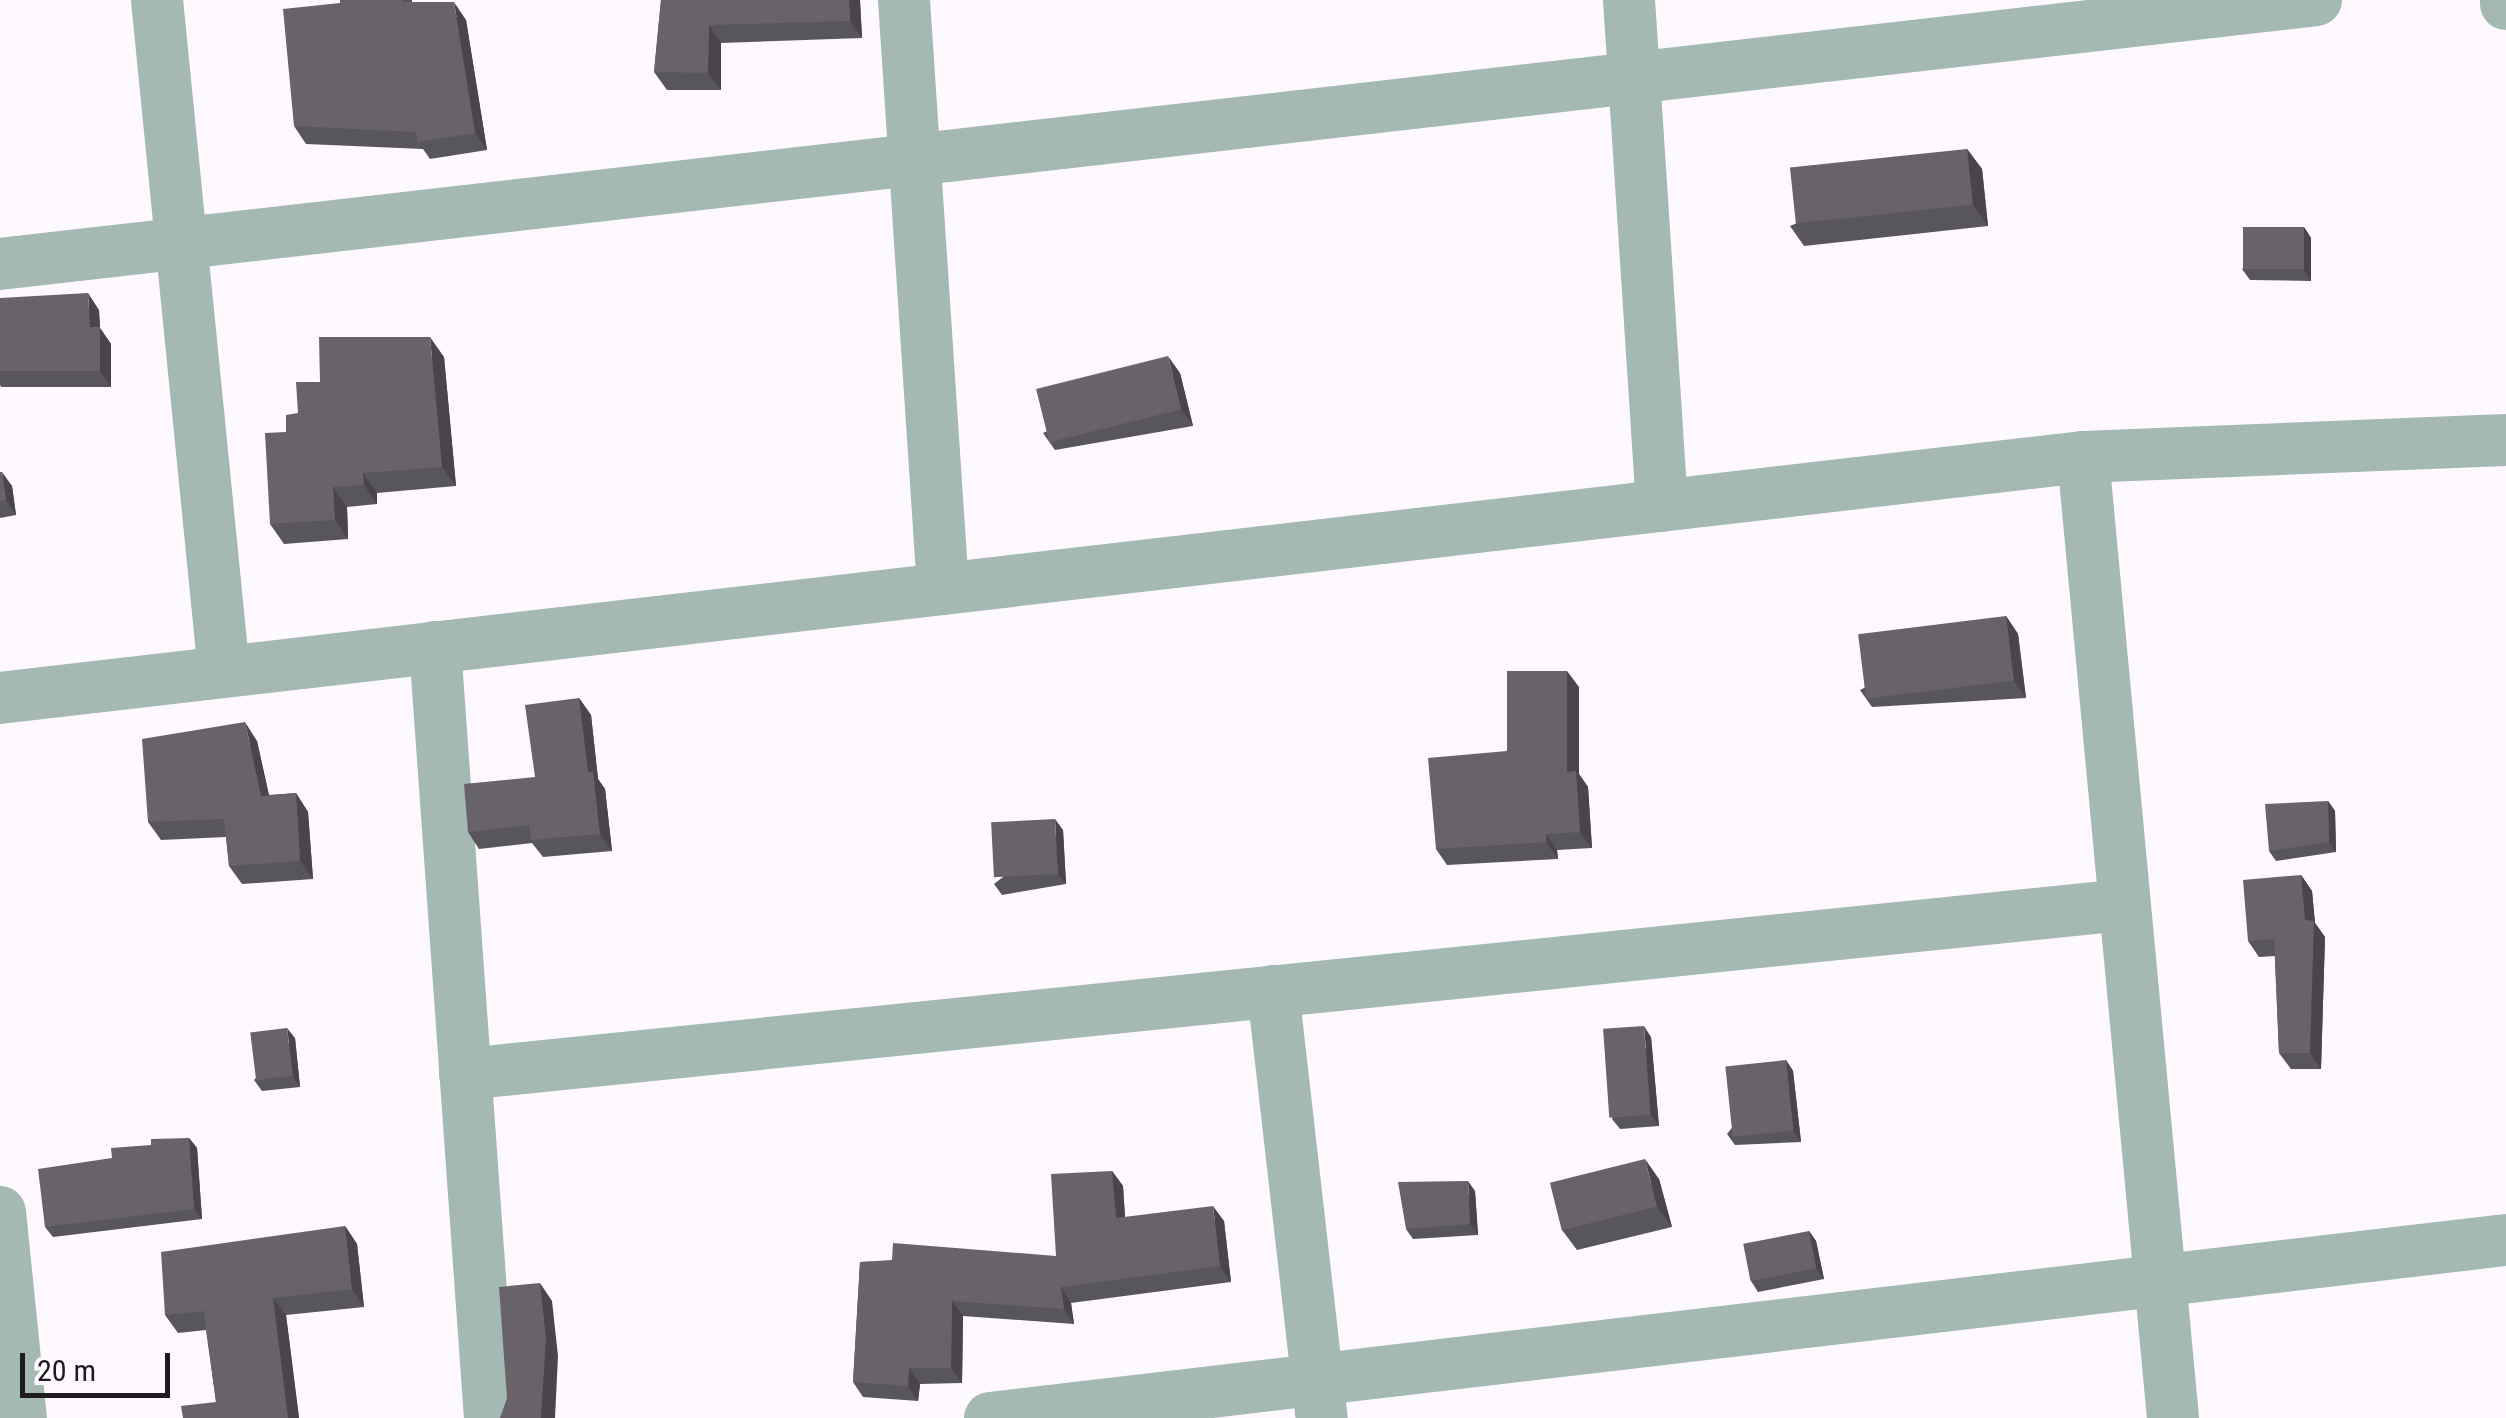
<!DOCTYPE html>
<style>
body{margin:0}
#map{position:relative;width:2506px;height:1418px;overflow:hidden;background:#fdf9ff;font-family:"Roboto Condensed",sans-serif}
div>[style]{position:absolute}
.minor>*{height:52px;margin:-26px;padding:0 26px;transform-origin:26px;border-radius:26px;background:#a3b9b2}
.wall>*{inset:0;background:#59555c}
.shaded-wall>*{inset:0;background:#49454b}
.building>*{inset:0;background:#68636b;transform-origin:0 0}
span{translate:-50% -50%;white-space:nowrap;text-align:center;line-height:1.15;-webkit-text-stroke:10px #fdf9ff;paint-order:stroke}
.scale{position:absolute;left:20px;top:1353px;width:150px;height:45px;box-sizing:border-box;border:5px solid #1e1c1f;border-top:0;padding-left:12px;font-size:30px;line-height:35px;white-space:nowrap;color:#1e1c1f;-webkit-text-stroke:8px #fdf9ff;paint-order:stroke}
</style>
<div id="map">
<div class="minor">
<i style="left:157px;top:0;width:675px;rotate:84.31deg"></i>
<i style="left:904px;top:0;width:590px;rotate:86.21deg"></i>
<i style="left:1629px;top:0;width:507px;rotate:86.27deg"></i>
<i style="left:2506px;top:0;width:4px;rotate:90deg"></i>
<i style="left:0;top:264px;width:2331px;rotate:-6.5deg"></i>
<i style="left:2083px;top:457px;width:965px;rotate:84.65deg"></i>
<i style="left:435px;top:647px;width:773px;rotate:85.92deg"></i>
<i style="left:0;top:698px;width:2097px;rotate:-6.6deg"></i>
<i style="left:2083px;top:457px;width:423px;rotate:-2.3deg"></i>
<i style="left:1273px;top:991px;width:430px;rotate:83.5deg"></i>
<i style="left:465px;top:1074px;width:1668px;rotate:-5.82deg"></i>
<i style="left:0;top:1212px;width:207px;rotate:84.2deg"></i>
<i style="left:990px;top:1418px;width:1526px;rotate:-6.7deg"></i>
</div>
<div class="wall">
<i style="clip-path:polygon(340px 0,412px 0,412px 2px,466px 20px,487px 150px,430px 159px,423px 149px,306px 144px,294px 126px,340px 3px)"></i>
<i style="clip-path:polygon(661px 0,860px 0,862px 38px,721px 43px,721px 90px,667px 90px,654px 72px)"></i>
<i style="clip-path:polygon(1967px 149px,1982px 169px,1988px 226px,1804px 246px,1790px 226px)"></i>
<i style="clip-path:polygon(2304px 227px,2311px 238px,2311px 281px,2250px 280px,2242px 269px)"></i>
<i style="clip-path:polygon(0 298px,99px 310px,100px 328px,111px 344px,111px 387px,1px 387px,0 385px)"></i>
<i style="clip-path:polygon(444px 357px,456px 486px,377px 493px,377px 504px,347px 507px,348px 539px,284px 544px,270px 524px,286px 432px,320px 382px)"></i>
<i style="clip-path:polygon(1180px 373px,1193px 426px,1055px 450px,1043px 433px)"></i>
<i style="clip-path:polygon(0 472px,12px 486px,16px 515px,0 518px)"></i>
<i style="clip-path:polygon(2006px 616px,2018px 634px,2026px 698px,1872px 707px,1860px 690px)"></i>
<i style="clip-path:polygon(1579px 687px,1579px 774px,1588px 787px,1592px 848px,1557px 850px,1558px 859px,1447px 865px,1436px 849px,1507px 751px)"></i>
<i style="clip-path:polygon(579px 698px,591px 715px,598px 779px,605px 789px,612px 851px,543px 857px,532px 843px,479px 849px,468px 832px,535px 777px)"></i>
<i style="clip-path:polygon(257px 741px,269px 795px,296px 793px,308px 812px,313px 879px,242px 884px,229px 866px,226px 837px,161px 840px,148px 822px)"></i>
<i style="clip-path:polygon(2328px 801px,2335px 811px,2336px 852px,2276px 861px,2269px 851px)"></i>
<i style="clip-path:polygon(1063px 830px,1066px 884px,1002px 895px,994px 884px)"></i>
<i style="clip-path:polygon(2301px 875px,2312px 891px,2315px 923px,2325px 937px,2321px 1069px,2291px 1069px,2279px 1053px,2275px 956px,2259px 957px,2248px 941px)"></i>
<i style="clip-path:polygon(1651px 1037px,1659px 1126px,1620px 1129px,1612px 1119px)"></i>
<i style="clip-path:polygon(295px 1038px,300px 1087px,262px 1091px,254px 1080px)"></i>
<i style="clip-path:polygon(1786px 1060px,1793px 1071px,1801px 1142px,1735px 1145px,1727px 1134px)"></i>
<i style="clip-path:polygon(189px 1138px,197px 1148px,202px 1219px,53px 1237px,45px 1227px,112px 1158px,151px 1145px)"></i>
<i style="clip-path:polygon(1112px 1171px,1123px 1186px,1125px 1217px,1224px 1221px,1231px 1282px,1071px 1303px,1074px 1324px,963px 1316px,962px 1383px,920px 1384px,918px 1401px,863px 1397px,853px 1382px,860px 1262px,1056px 1256px)"></i>
<i style="clip-path:polygon(1659px 1179px,1672px 1227px,1577px 1250px,1562px 1230px)"></i>
<i style="clip-path:polygon(1475px 1191px,1478px 1235px,1413px 1239px,1406px 1229px)"></i>
<i style="clip-path:polygon(345px 1226px,357px 1244px,364px 1307px,286px 1315px,299px 1418px,183px 1418px,216px 1402px,206px 1330px,178px 1333px,165px 1315px)"></i>
<i style="clip-path:polygon(1809px 1231px,1816px 1241px,1824px 1279px,1758px 1292px,1751px 1281px)"></i>
</div>
<div class="shaded-wall">
<i style="clip-path:polygon(849px 0,860px 0,862px 38px,850px 21px)"></i>
<i style="clip-path:polygon(454px 2px,466px 20px,487px 150px,475px 133px)"></i>
<i style="clip-path:polygon(709px 25px,721px 43px,721px 90px,708px 73px)"></i>
<i style="clip-path:polygon(1967px 149px,1982px 169px,1988px 226px,1973px 205px)"></i>
<i style="clip-path:polygon(2304px 227px,2311px 238px,2311px 281px,2304px 270px)"></i>
<i style="clip-path:polygon(88px 293px,99px 310px,100px 328px,111px 344px,111px 387px,100px 371px,90px 327px)"></i>
<i style="clip-path:polygon(430px 337px,444px 357px,456px 486px,442px 467px)"></i>
<i style="clip-path:polygon(1168px 356px,1180px 373px,1193px 426px,1181px 409px)"></i>
<i style="clip-path:polygon(2px 472px,12px 486px,16px 515px,6px 500px)"></i>
<i style="clip-path:polygon(363px 473px,377px 493px,377px 504px,364px 485px)"></i>
<i style="clip-path:polygon(333px 487px,347px 507px,348px 539px,335px 520px)"></i>
<i style="clip-path:polygon(2006px 616px,2018px 634px,2026px 698px,2014px 681px)"></i>
<i style="clip-path:polygon(1567px 671px,1579px 687px,1579px 774px,1588px 787px,1592px 848px,1580px 832px,1567px 772px)"></i>
<i style="clip-path:polygon(579px 698px,591px 715px,598px 779px,605px 789px,612px 851px,600px 834px,588px 772px)"></i>
<i style="clip-path:polygon(245px 722px,257px 741px,273px 814px,261px 796px)"></i>
<i style="clip-path:polygon(296px 793px,308px 812px,313px 879px,300px 861px)"></i>
<i style="clip-path:polygon(2328px 801px,2335px 811px,2336px 852px,2329px 842px)"></i>
<i style="clip-path:polygon(1055px 819px,1063px 830px,1066px 884px,1058px 874px)"></i>
<i style="clip-path:polygon(1546px 834px,1557px 850px,1558px 859px,1546px 842px)"></i>
<i style="clip-path:polygon(2301px 875px,2312px 891px,2315px 923px,2325px 937px,2321px 1069px,2310px 1053px)"></i>
<i style="clip-path:polygon(1644px 1026px,1651px 1037px,1659px 1126px,1651px 1115px)"></i>
<i style="clip-path:polygon(287px 1028px,295px 1038px,300px 1087px,293px 1076px)"></i>
<i style="clip-path:polygon(1786px 1060px,1793px 1071px,1801px 1142px,1793px 1131px)"></i>
<i style="clip-path:polygon(189px 1138px,197px 1148px,202px 1219px,194px 1209px)"></i>
<i style="clip-path:polygon(1645px 1159px,1659px 1179px,1672px 1227px,1657px 1207px)"></i>
<i style="clip-path:polygon(1112px 1171px,1123px 1186px,1126px 1233px,1116px 1218px)"></i>
<i style="clip-path:polygon(1468px 1181px,1475px 1191px,1478px 1235px,1470px 1224px)"></i>
<i style="clip-path:polygon(1213px 1206px,1224px 1221px,1231px 1282px,1220px 1266px)"></i>
<i style="clip-path:polygon(345px 1226px,357px 1244px,364px 1307px,352px 1289px)"></i>
<i style="clip-path:polygon(1809px 1231px,1816px 1241px,1824px 1279px,1816px 1268px)"></i>
<i style="clip-path:polygon(540px 1283px,552px 1301px,558px 1356px,555px 1418px,541px 1418px)"></i>
<i style="clip-path:polygon(1061px 1287px,1071px 1303px,1074px 1324px,1064px 1309px)"></i>
<i style="clip-path:polygon(273px 1298px,286px 1315px,299px 1418px,288px 1418px)"></i>
<i style="clip-path:polygon(952px 1301px,963px 1316px,962px 1383px,951px 1368px)"></i>
<i style="clip-path:polygon(909px 1368px,920px 1384px,918px 1401px,908px 1386px)"></i>
</div>
<div class="building">
<i style="clip-path:polygon(340px 0,402px 0,402px 2px,454px 2px,475px 133px,418px 142px,416px 132px,294px 126px,283px 9px,340px 3px)"></i>
<i style="clip-path:polygon(661px 0,849px 0,850px 21px,709px 25px,708px 73px,654px 72px)"></i>
<i style="left:1967px;top:149px;width:56px;height:178px;rotate:84deg"></i>
<i style="left:2243px;top:227px;width:61px;height:42px"></i>
<i style="clip-path:polygon(88px 293px,90px 327px,100px 327px,100px 371px,0 371px,0 298px)"></i>
<i style="clip-path:polygon(319px 337px,430px 337px,442px 467px,363px 473px,364px 485px,333px 487px,335px 520px,270px 524px,265px 433px,286px 432px,286px 415px,298px 413px,296px 382px,320px 382px)"></i>
<i style="left:1168px;top:356px;width:55px;height:136px;rotate:76deg"></i>
<i style="clip-path:polygon(0 472px,2px 472px,6px 500px,0 501px)"></i>
<i style="left:2006px;top:616px;width:65px;height:149px;rotate:83deg"></i>
<i style="clip-path:polygon(1507px 671px,1567px 671px,1567px 772px,1576px 771px,1580px 832px,1546px 834px,1546px 842px,1436px 849px,1428px 758px,1507px 751px)"></i>
<i style="clip-path:polygon(579px 698px,588px 772px,593px 772px,600px 834px,531px 840px,529px 825px,468px 832px,464px 784px,535px 777px,525px 705px)"></i>
<i style="clip-path:polygon(245px 722px,261px 796px,296px 793px,300px 861px,229px 866px,224px 819px,148px 822px,142px 739px)"></i>
<i style="clip-path:polygon(2328px 801px,2329px 842px,2269px 851px,2265px 804px)"></i>
<i style="left:1055px;top:819px;width:55px;height:64px;rotate:87deg"></i>
<i style="clip-path:polygon(2301px 875px,2305px 920px,2314px 921px,2310px 1053px,2279px 1053px,2274px 939px,2248px 941px,2243px 880px)"></i>
<i style="left:1644px;top:1026px;width:89px;height:41px;rotate:86deg"></i>
<i style="left:287px;top:1028px;width:48px;height:37px;rotate:83deg"></i>
<i style="left:1786px;top:1060px;width:71px;height:61px;rotate:84deg"></i>
<i style="clip-path:polygon(189px 1138px,194px 1209px,45px 1227px,38px 1169px,112px 1158px,111px 1148px,151px 1145px,151px 1139px)"></i>
<i style="left:1645px;top:1159px;width:49px;height:98px;rotate:76deg"></i>
<i style="clip-path:polygon(1112px 1171px,1116px 1218px,1213px 1206px,1220px 1266px,1061px 1287px,1064px 1309px,952px 1301px,951px 1368px,909px 1368px,908px 1386px,853px 1382px,860px 1262px,892px 1260px,893px 1243px,1056px 1256px,1051px 1174px)"></i>
<i style="clip-path:polygon(1468px 1181px,1470px 1224px,1406px 1229px,1398px 1182px)"></i>
<i style="clip-path:polygon(345px 1226px,352px 1289px,273px 1298px,288px 1418px,183px 1418px,181px 1406px,216px 1402px,204px 1311px,165px 1315px,161px 1252px)"></i>
<i style="left:1809px;top:1231px;width:38px;height:67px;rotate:79deg"></i>
<i style="clip-path:polygon(540px 1283px,546px 1338px,541px 1418px,500px 1418px,507px 1398px,499px 1287px)"></i>
</div>
<div class="scale">20 m</div>
</div>
